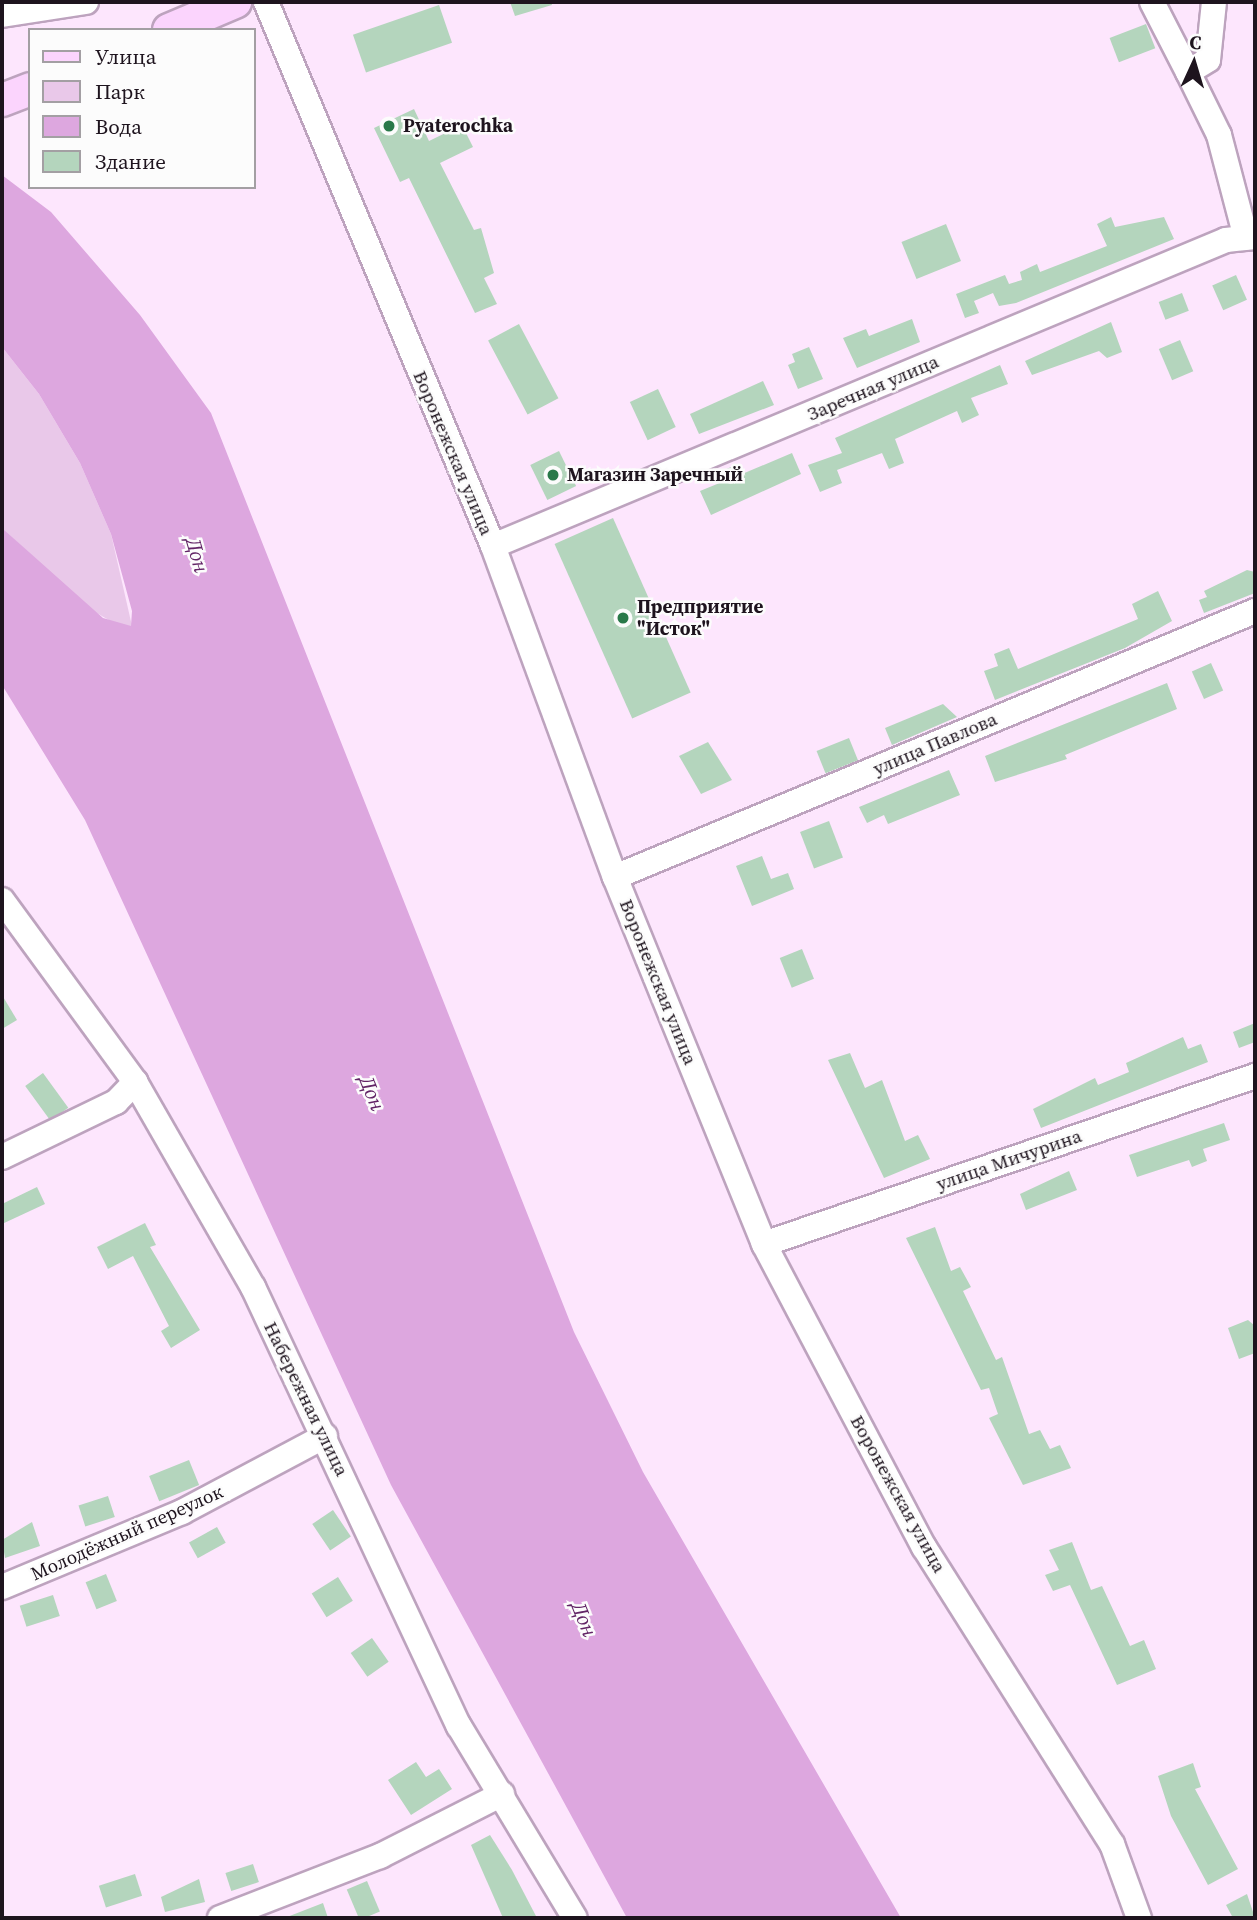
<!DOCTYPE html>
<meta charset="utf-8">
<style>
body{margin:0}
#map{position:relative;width:1257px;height:1920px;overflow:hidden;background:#fde6fd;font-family:"Source Serif 4",serif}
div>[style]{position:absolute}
.green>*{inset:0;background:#e9c8e9}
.water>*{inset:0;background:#dda7df}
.building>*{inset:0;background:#b4d5bd;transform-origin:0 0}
.roads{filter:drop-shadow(2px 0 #bda3be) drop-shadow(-2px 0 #bda3be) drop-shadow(0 2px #bda3be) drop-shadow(0 -2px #bda3be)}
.minor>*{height:24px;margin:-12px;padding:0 12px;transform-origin:12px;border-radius:12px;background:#fff}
.major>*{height:32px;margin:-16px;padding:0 16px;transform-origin:16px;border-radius:16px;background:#fbd4fd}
.dots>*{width:19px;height:19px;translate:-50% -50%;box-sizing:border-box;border:4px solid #fcfcfc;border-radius:50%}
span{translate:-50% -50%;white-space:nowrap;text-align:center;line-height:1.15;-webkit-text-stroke:5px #fcfcfc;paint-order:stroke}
.poi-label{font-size:19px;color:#1e141e;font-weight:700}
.left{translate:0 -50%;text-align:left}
.street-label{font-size:19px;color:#1e141e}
.water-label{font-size:21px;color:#622466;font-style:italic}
.frame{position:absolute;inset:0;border:4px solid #1e141e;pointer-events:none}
.legend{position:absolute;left:28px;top:28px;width:228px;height:161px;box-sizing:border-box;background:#fcfcfc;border:2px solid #a39fa3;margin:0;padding:9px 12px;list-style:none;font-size:21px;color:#1e141e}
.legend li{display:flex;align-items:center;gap:14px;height:35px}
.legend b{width:35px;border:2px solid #a39fa3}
.north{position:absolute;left:1159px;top:28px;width:70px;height:70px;-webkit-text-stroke:5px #fcfcfc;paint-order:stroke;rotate:4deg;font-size:19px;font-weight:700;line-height:28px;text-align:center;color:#1e141e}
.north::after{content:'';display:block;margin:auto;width:24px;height:32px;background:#1e141e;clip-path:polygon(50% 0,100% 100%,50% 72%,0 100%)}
</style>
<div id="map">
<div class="green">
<i style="clip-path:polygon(2px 347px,39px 394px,80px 463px,111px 534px,132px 626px,119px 626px,90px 609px,2px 528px)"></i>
</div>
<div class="water">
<i style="clip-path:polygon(2px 175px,51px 212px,140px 315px,211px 413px,574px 1332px,643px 1472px,901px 1918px,627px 1918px,391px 1485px,85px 820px,2px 685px,2px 528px,103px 618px,131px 626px,132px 611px,111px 534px,80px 463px,39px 394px,2px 347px)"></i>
</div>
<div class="building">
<i style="clip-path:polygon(510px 2px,551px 2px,552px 5px,515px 16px)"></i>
<i style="left:439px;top:5px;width:40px;height:91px;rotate:71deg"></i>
<i style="left:1146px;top:24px;width:26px;height:39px;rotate:69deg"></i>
<i style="clip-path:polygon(414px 109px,429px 141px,462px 125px,473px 147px,440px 163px,474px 230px,481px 228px,494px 273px,484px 278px,497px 304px,475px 313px,409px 178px,400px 182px,374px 128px)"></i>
<i style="clip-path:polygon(1111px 217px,1115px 227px,1164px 217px,1174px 239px,1016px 303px,999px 306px,993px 293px,974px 301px,979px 313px,965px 318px,956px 294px,1005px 275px,1009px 284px,1022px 280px,1020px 272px,1037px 264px,1040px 272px,1107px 246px,1097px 224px)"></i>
<i style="left:946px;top:224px;width:40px;height:48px;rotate:68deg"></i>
<i style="left:1236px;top:275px;width:27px;height:26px;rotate:66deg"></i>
<i style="left:1182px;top:293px;width:19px;height:25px;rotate:69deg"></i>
<i style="clip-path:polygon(912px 319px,920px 342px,857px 368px,843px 338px,866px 329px,869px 336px)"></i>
<i style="clip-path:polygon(1111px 322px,1122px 352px,1107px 358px,1099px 351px,1032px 375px,1025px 361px)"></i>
<i style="left:519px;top:324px;width:84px;height:35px;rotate:62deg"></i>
<i style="left:1180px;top:340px;width:34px;height:23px;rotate:67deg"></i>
<i style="clip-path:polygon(809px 347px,823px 379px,798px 389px,788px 365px,795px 362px,792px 354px)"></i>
<i style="clip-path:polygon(1000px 365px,1008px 384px,971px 398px,979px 415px,962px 423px,957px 411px,895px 439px,904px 463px,889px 469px,882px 453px,837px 470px,842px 483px,820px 492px,808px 465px,842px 453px,835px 438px)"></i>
<i style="clip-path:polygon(763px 381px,774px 405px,699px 434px,690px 414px)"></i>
<i style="left:658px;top:389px;width:42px;height:31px;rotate:65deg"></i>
<i style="left:559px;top:451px;width:39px;height:32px;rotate:64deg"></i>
<i style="clip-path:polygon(792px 453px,801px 474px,711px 515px,700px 491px,722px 482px,718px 473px,731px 467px,735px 477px)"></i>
<i style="left:613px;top:518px;width:191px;height:64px;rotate:66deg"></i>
<i style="clip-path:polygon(1247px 570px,1255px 572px,1255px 593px,1204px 613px,1199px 600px,1207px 597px,1204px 591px)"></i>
<i style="clip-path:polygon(1158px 591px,1172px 621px,1125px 648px,995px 700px,984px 671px,998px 666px,994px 654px,1009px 648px,1018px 669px,1138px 619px,1132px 604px)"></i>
<i style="left:1211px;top:663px;width:30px;height:21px;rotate:66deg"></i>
<i style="clip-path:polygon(1167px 683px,1177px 709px,1065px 755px,1067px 759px,995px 782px,985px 756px)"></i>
<i style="clip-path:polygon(943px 704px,957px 717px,892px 745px,885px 728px)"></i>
<i style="left:849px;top:738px;width:24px;height:35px;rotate:68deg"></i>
<i style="clip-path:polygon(708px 742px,732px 780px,701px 794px,679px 756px)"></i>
<i style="clip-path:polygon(949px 770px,960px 795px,888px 824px,884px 815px,867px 823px,859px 807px)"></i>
<i style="left:829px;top:821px;width:39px;height:31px;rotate:69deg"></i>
<i style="clip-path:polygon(762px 856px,771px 879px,788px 873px,794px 889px,752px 906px,736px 866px)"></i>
<i style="left:802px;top:949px;width:32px;height:24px;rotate:68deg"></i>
<i style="clip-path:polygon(2px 995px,17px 1020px,2px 1029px)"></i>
<i style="clip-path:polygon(1255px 1023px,1255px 1042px,1239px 1048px,1233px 1032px)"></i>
<i style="clip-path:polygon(1183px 1037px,1188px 1049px,1201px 1044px,1208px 1062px,1041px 1128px,1033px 1109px,1095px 1078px,1098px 1085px,1129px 1072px,1126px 1063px)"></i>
<i style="clip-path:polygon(850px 1053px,865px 1088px,882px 1080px,905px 1141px,918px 1135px,930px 1159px,884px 1178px,828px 1060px)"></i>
<i style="left:43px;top:1073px;width:43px;height:22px;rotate:54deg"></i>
<i style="clip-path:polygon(1224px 1123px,1230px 1140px,1203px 1149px,1207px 1161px,1192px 1167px,1189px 1160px,1137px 1177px,1129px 1155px)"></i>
<i style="clip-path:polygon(1069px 1171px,1077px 1190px,1026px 1210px,1020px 1194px)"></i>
<i style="clip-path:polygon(37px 1187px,45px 1204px,2px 1224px,2px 1204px)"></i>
<i style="clip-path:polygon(145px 1223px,156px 1245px,150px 1247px,200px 1330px,171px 1348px,161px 1331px,169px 1326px,133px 1256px,108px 1269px,97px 1247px)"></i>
<i style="clip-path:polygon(935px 1227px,951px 1271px,960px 1267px,971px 1287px,963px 1291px,996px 1360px,1002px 1357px,1029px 1434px,1040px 1430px,1050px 1449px,1060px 1445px,1071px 1468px,1023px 1485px,989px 1418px,998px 1414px,989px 1388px,981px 1390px,906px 1238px)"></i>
<i style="clip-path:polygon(1248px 1320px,1255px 1326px,1255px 1353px,1239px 1359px,1228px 1328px)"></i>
<i style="left:189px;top:1460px;width:27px;height:43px;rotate:68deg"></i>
<i style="left:108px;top:1496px;width:22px;height:31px;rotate:72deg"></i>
<i style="left:333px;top:1510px;width:32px;height:25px;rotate:56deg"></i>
<i style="clip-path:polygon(32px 1522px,40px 1546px,5px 1558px,2px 1540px)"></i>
<i style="left:217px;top:1527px;width:18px;height:32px;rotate:61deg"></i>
<i style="clip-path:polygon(1072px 1542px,1091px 1590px,1102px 1586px,1130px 1646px,1144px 1640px,1156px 1669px,1117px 1685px,1070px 1585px,1053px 1591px,1045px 1575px,1059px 1570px,1049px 1550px)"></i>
<i style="left:106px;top:1574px;width:29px;height:22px;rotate:68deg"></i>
<i style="left:338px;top:1577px;width:28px;height:31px;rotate:58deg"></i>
<i style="left:53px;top:1595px;width:22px;height:35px;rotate:72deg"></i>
<i style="left:372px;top:1638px;width:29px;height:26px;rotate:55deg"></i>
<i style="clip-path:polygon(416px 1762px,426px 1777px,439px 1769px,452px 1789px,411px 1815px,388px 1780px)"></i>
<i style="clip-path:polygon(1193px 1763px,1201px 1787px,1195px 1789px,1238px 1869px,1208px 1885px,1171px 1816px,1158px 1776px)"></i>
<i style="clip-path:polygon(490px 1835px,512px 1870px,537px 1918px,503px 1918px,471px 1845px)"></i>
<i style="left:253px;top:1864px;width:19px;height:29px;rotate:72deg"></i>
<i style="left:135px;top:1874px;width:23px;height:38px;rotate:72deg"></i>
<i style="clip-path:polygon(199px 1879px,205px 1902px,165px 1912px,161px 1897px)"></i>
<i style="left:367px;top:1881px;width:33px;height:22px;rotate:67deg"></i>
<i style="clip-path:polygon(1247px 1894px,1255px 1918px,1233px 1918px,1226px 1905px)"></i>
<i style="clip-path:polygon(323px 1903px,328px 1918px,287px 1918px,287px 1917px)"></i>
</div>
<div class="roads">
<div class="minor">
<i style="left:266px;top:2px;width:589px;rotate:67.35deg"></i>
<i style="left:493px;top:546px;width:353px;rotate:69.8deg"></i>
<i style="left:615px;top:877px;width:396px;rotate:67.9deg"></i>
<i style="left:764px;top:1244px;width:343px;rotate:62.2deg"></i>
<i style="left:924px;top:1547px;width:352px;rotate:57.7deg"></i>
<i style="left:1112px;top:1844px;width:79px;rotate:70deg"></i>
<i style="left:1152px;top:2px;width:79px;rotate:62.8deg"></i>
<i style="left:1214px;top:2px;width:58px;rotate:95.9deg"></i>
<i style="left:1208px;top:60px;width:23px;rotate:149deg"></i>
<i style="left:1188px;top:72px;width:70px;rotate:63.8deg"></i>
<i style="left:1219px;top:135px;width:106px;rotate:75.3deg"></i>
<i style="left:2px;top:15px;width:85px;rotate:-8.8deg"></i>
<i style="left:493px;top:546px;width:794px;rotate:-22.66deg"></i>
<i style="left:1226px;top:240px;width:29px;rotate:-6deg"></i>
<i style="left:615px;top:877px;width:693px;rotate:-22.57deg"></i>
<i style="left:2px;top:900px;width:225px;rotate:53.8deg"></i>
<i style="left:135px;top:1082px;width:237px;rotate:60.1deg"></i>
<i style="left:253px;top:1287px;width:485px;rotate:64.9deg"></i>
<i style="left:459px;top:1726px;width:224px;rotate:58.9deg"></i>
<i style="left:2px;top:1157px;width:127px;rotate:-25.8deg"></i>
<i style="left:116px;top:1102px;width:28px;rotate:-46deg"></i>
<i style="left:764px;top:1244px;width:519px;rotate:-18.89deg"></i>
<i style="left:2px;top:1587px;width:195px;rotate:-22.6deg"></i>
<i style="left:182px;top:1512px;width:162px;rotate:-28deg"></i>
<i style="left:220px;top:1918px;width:172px;rotate:-21.2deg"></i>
<i style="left:380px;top:1856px;width:137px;rotate:-26.9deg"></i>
</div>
<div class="major">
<i style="left:169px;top:30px;width:72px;rotate:-23deg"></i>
<i style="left:2px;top:100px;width:30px;rotate:-21deg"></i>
</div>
</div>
<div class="dots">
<i style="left:389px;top:126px;background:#297949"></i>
<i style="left:553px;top:475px;background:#297949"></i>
<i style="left:623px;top:618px;background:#297949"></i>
</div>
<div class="poi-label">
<span class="left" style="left:403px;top:126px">Pyaterochka</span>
<span class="left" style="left:567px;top:475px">Магазин Заречный</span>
<span class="left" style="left:637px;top:618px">Предприятие<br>"Исток"</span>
</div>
<div class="street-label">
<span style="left:873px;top:388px;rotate:-23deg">Заречная улица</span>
<span style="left:453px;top:453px;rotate:67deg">Воронежская улица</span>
<span style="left:935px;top:744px;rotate:-23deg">улица Павлова</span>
<span style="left:658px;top:982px;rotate:68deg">Воронежская улица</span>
<span style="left:1009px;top:1160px;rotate:-19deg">улица Мичурина</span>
<span style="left:306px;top:1399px;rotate:64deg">Набережная улица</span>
<span style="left:898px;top:1494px;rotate:61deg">Воронежская улица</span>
<span style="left:127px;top:1533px;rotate:-24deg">Молодёжный переулок</span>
</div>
<div class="water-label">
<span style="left:197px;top:555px;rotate:74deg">Дон</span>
<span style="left:372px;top:1093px;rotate:68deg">Дон</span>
<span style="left:584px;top:1619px;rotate:68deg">Дон</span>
</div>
<div class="frame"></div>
<ul class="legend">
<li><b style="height:9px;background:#fbd4fd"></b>Улица</li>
<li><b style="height:19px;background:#e9c8e9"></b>Парк</li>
<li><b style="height:19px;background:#dda7df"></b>Вода</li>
<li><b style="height:19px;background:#b4d5bd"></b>Здание</li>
</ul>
<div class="north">С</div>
</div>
